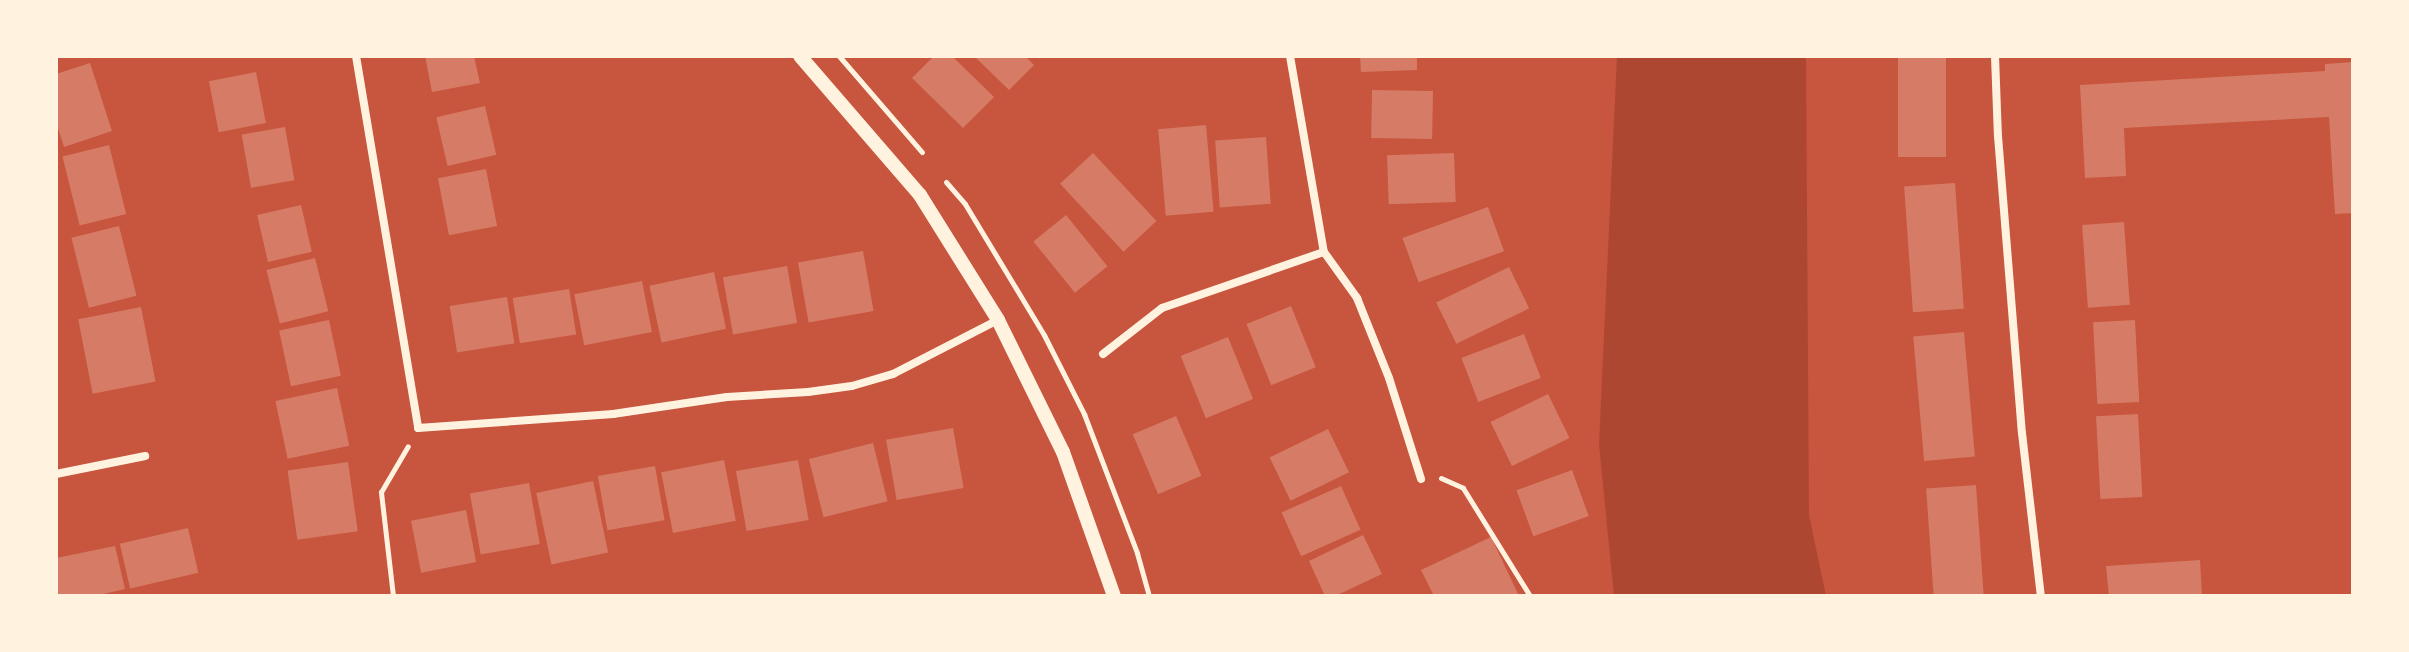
<!DOCTYPE html>
<style>
body{margin:0}
#map{position:relative;width:2409px;height:652px;overflow:hidden;background:#c8553d;font-family:"Fira Sans",sans-serif}
div>[style]{position:absolute}
.green>*{inset:0;background:#ae4732}
.building>*{inset:0;background:#d67c66;transform-origin:0 0}
.path>*{height:5px;margin:-2.5px;padding:0 2.5px;transform-origin:2.5px;border-radius:2.5px;background:#fff3e0}
.minor>*{height:8px;margin:-4px;padding:0 4px;transform-origin:4px;border-radius:4px;background:#fff3e0}
.tertiary>*{height:14px;margin:-7px;padding:0 7px;transform-origin:7px;border-radius:7px;background:#fff3e0}
span{translate:-50% -50%;white-space:nowrap;text-align:center;line-height:1.15;-webkit-text-stroke:6px #fff3e0;paint-order:stroke}
.frame{position:absolute;inset:0;border:58px solid #fff3e0;pointer-events:none}
</style>
<div id="map">
<div class="green">
<i style="clip-path:polygon(1617px 56px,1806px 56px,1809px 515px,1826px 596px,1614px 596px,1599px 444px)"></i>
</div>
<div class="building">
<i style="clip-path:polygon(425px 56px,474px 56px,480px 83px,432px 92px)"></i>
<i style="clip-path:polygon(934px 56px,952px 56px,994px 97px,963px 128px,912px 78px)"></i>
<i style="clip-path:polygon(974px 56px,1025px 56px,1034px 65px,1009px 90px)"></i>
<i style="clip-path:polygon(1360px 56px,1417px 56px,1417px 70px,1361px 72px)"></i>
<i style="left:1898px;top:56px;width:48px;height:101px"></i>
<i style="clip-path:polygon(2353px 62px,2353px 213px,2335px 214px,2329px 117px,2124px 128px,2126px 176px,2085px 178px,2080px 85px,2325px 71px,2325px 64px)"></i>
<i style="clip-path:polygon(90px 63px,112px 131px,64px 147px,56px 122px,56px 74px)"></i>
<i style="left:256px;top:72px;width:52px;height:48px;rotate:79deg"></i>
<i style="left:1372px;top:90px;width:61px;height:48px;rotate:1deg"></i>
<i style="left:485px;top:106px;width:50px;height:50px;rotate:77deg"></i>
<i style="left:1206px;top:125px;width:87px;height:48px;rotate:85deg"></i>
<i style="left:285px;top:127px;width:54px;height:44px;rotate:80deg"></i>
<i style="left:1266px;top:137px;width:67px;height:51px;rotate:86deg"></i>
<i style="left:109px;top:145px;width:71px;height:48px;rotate:76deg"></i>
<i style="left:1093px;top:153px;width:93px;height:45px;rotate:47deg"></i>
<i style="left:1454px;top:153px;width:49px;height:67px;rotate:88deg"></i>
<i style="left:486px;top:169px;width:58px;height:49px;rotate:79deg"></i>
<i style="left:1955px;top:183px;width:126px;height:51px;rotate:86deg"></i>
<i style="left:301px;top:205px;width:48px;height:45px;rotate:77deg"></i>
<i style="left:1488px;top:207px;width:47px;height:91px;rotate:70deg"></i>
<i style="left:1066px;top:215px;width:66px;height:42px;rotate:51deg"></i>
<i style="left:2124px;top:222px;width:83px;height:42px;rotate:86deg"></i>
<i style="left:119px;top:226px;width:72px;height:49px;rotate:76deg"></i>
<i style="left:863px;top:251px;width:61px;height:66px;rotate:80deg"></i>
<i style="left:315px;top:258px;width:55px;height:50px;rotate:76deg"></i>
<i style="left:787px;top:266px;width:58px;height:65px;rotate:80deg"></i>
<i style="left:1509px;top:267px;width:46px;height:81px;rotate:64deg"></i>
<i style="left:714px;top:272px;width:58px;height:66px;rotate:78deg"></i>
<i style="left:642px;top:281px;width:52px;height:69px;rotate:79deg"></i>
<i style="left:569px;top:289px;width:46px;height:57px;rotate:81deg"></i>
<i style="left:507px;top:297px;width:47px;height:58px;rotate:81deg"></i>
<i style="left:1291px;top:306px;width:66px;height:48px;rotate:68deg"></i>
<i style="left:141px;top:307px;width:76px;height:64px;rotate:79deg"></i>
<i style="left:329px;top:320px;width:57px;height:51px;rotate:78deg"></i>
<i style="left:2135px;top:320px;width:82px;height:42px;rotate:87deg"></i>
<i style="left:1964px;top:332px;width:125px;height:51px;rotate:85deg"></i>
<i style="left:1524px;top:334px;width:47px;height:67px;rotate:69deg"></i>
<i style="left:1228px;top:337px;width:67px;height:51px;rotate:68deg"></i>
<i style="left:337px;top:388px;width:59px;height:63px;rotate:78deg"></i>
<i style="left:1548px;top:394px;width:49px;height:64px;rotate:64deg"></i>
<i style="left:2138px;top:414px;width:83px;height:42px;rotate:87deg"></i>
<i style="left:1176px;top:416px;width:65px;height:47px;rotate:67deg"></i>
<i style="left:953px;top:428px;width:61px;height:68px;rotate:80deg"></i>
<i style="left:1328px;top:429px;width:48px;height:65px;rotate:64deg"></i>
<i style="left:873px;top:443px;width:60px;height:66px;rotate:76deg"></i>
<i style="left:724px;top:460px;width:62px;height:64px;rotate:79deg"></i>
<i style="left:798px;top:460px;width:61px;height:63px;rotate:80deg"></i>
<i style="left:348px;top:462px;width:70px;height:61px;rotate:82deg"></i>
<i style="left:655px;top:466px;width:55px;height:58px;rotate:80deg"></i>
<i style="left:1572px;top:470px;width:49px;height:59px;rotate:70deg"></i>
<i style="left:593px;top:481px;width:73px;height:58px;rotate:78deg"></i>
<i style="left:529px;top:483px;width:62px;height:60px;rotate:80deg"></i>
<i style="left:1976px;top:485px;width:111px;height:50px;rotate:86deg"></i>
<i style="left:1341px;top:486px;width:48px;height:65px;rotate:66deg"></i>
<i style="left:466px;top:510px;width:53px;height:56px;rotate:79deg"></i>
<i style="left:188px;top:528px;width:46px;height:70px;rotate:77deg"></i>
<i style="clip-path:polygon(1363px 535px,1382px 574px,1335px 596px,1325px 596px,1309px 561px)"></i>
<i style="clip-path:polygon(1491px 537px,1519px 596px,1434px 596px,1421px 570px)"></i>
<i style="clip-path:polygon(115px 546px,125px 589px,95px 596px,56px 596px,56px 558px)"></i>
<i style="clip-path:polygon(2200px 560px,2202px 596px,2109px 596px,2106px 566px)"></i>
</div>
<div class="path">
<i style="left:839px;top:56px;width:127px;rotate:49.2deg"></i>
<i style="left:946px;top:182px;width:29px;rotate:49deg"></i>
<i style="left:965px;top:204px;width:153px;rotate:58.9deg"></i>
<i style="left:1044px;top:335px;width:89px;rotate:63.1deg"></i>
<i style="left:1084px;top:414px;width:149px;rotate:69.1deg"></i>
<i style="left:1137px;top:553px;width:45px;rotate:74.4deg"></i>
<i style="left:1149px;top:596px;width:4px"></i>
<i style="left:1441px;top:478px;width:24px;rotate:24deg"></i>
<i style="left:1463px;top:488px;width:127px;rotate:58.2deg"></i>
<i style="left:393px;top:596px;width:105px;rotate:-96.6deg"></i>
<i style="left:381px;top:492px;width:53px;rotate:-59.6deg"></i>
</div>
<div class="minor">
<i style="left:356px;top:56px;width:377px;rotate:80.5deg"></i>
<i style="left:418px;top:428px;width:196px;rotate:-4.1deg"></i>
<i style="left:613px;top:414px;width:115px;rotate:-8.5deg"></i>
<i style="left:727px;top:397px;width:81px;rotate:-3.5deg"></i>
<i style="left:808px;top:392px;width:44px;rotate:-7.8deg"></i>
<i style="left:852px;top:386px;width:43px;rotate:-16.3deg"></i>
<i style="left:893px;top:374px;width:118px;rotate:-27.2deg"></i>
<i style="left:1290px;top:56px;width:199px;rotate:80.2deg"></i>
<i style="left:1324px;top:252px;width:57px;rotate:54.3deg"></i>
<i style="left:1357px;top:298px;width:86px;rotate:68.2deg"></i>
<i style="left:1389px;top:378px;width:106px;rotate:72.4deg"></i>
<i style="left:1995px;top:56px;width:80px;rotate:87.9deg"></i>
<i style="left:1998px;top:136px;width:298px;rotate:85.4deg"></i>
<i style="left:2022px;top:433px;width:164px;rotate:83.4deg"></i>
<i style="left:1103px;top:354px;width:75px;rotate:-37.9deg"></i>
<i style="left:1162px;top:308px;width:171px;rotate:-19.1deg"></i>
<i style="left:56px;top:474px;width:91px;rotate:-11.4deg"></i>
</div>
<div class="tertiary">
<i style="left:800px;top:56px;width:184px;rotate:49.2deg"></i>
<i style="left:920px;top:195px;width:147px;rotate:58deg"></i>
<i style="left:998px;top:320px;width:147px;rotate:63.8deg"></i>
<i style="left:1063px;top:452px;width:153px;rotate:70.5deg"></i>
</div>
<div class="frame"></div>
</div>
